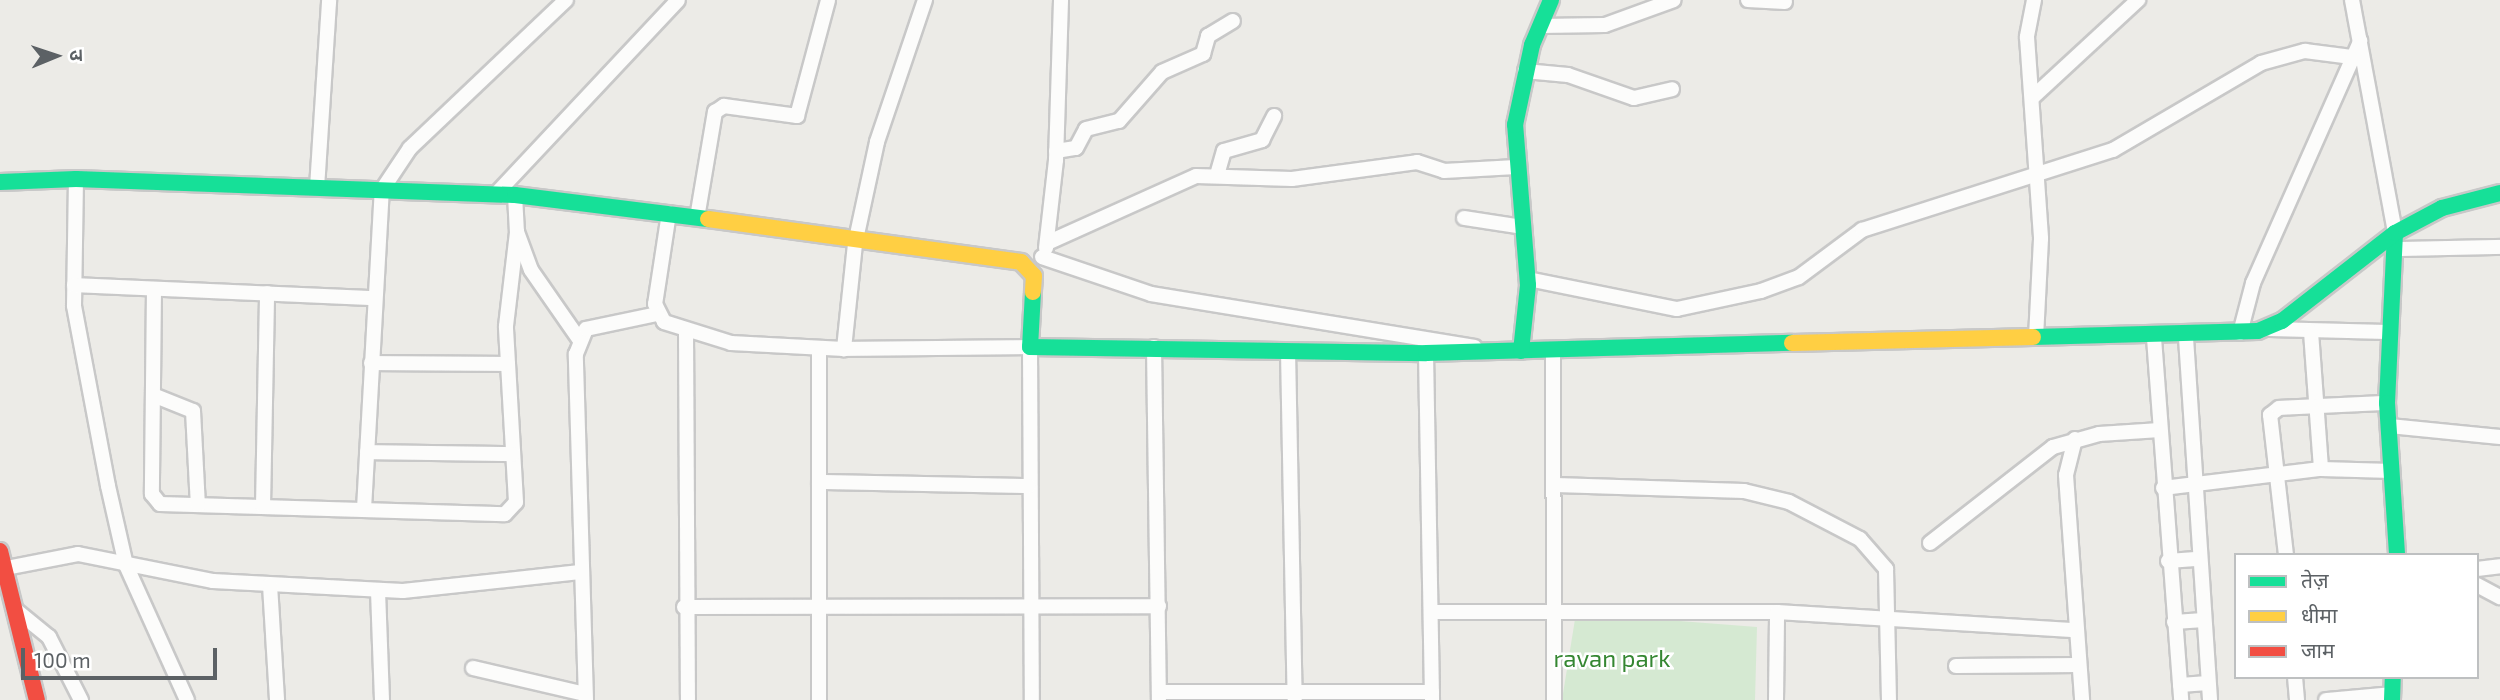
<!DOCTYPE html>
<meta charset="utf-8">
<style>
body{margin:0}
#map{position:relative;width:2500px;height:700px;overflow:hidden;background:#ecebe7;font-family:"Exo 2","Noto Sans Devanagari",sans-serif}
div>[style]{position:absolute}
.green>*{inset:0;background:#d5e9d2}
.roads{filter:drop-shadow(2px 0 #c8c8c8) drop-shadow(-2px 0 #c8c8c8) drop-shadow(0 2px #c8c8c8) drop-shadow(0 -2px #c8c8c8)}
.street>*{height:14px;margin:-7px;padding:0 7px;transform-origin:7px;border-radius:7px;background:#fcfcfb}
.fast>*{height:16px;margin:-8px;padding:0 8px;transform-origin:8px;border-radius:8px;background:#16e098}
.slow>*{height:16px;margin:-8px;padding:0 8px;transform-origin:8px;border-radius:8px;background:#ffcf43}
.jam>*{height:16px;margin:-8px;padding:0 8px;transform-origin:8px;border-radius:8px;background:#f24e42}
span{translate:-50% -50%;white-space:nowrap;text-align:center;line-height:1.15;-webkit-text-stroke:5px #fff;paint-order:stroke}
.park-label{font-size:24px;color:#358732}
.legend{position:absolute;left:2234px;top:553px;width:245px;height:126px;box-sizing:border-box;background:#fff;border:2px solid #bec0c1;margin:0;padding:9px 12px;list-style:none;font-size:21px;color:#5c6165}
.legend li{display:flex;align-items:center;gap:14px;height:35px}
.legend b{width:35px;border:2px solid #bec0c1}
.north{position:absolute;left:21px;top:21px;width:70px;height:70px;-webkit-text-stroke:5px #fff;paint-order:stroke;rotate:88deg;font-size:19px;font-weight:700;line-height:28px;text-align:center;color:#5c6165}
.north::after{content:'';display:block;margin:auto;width:24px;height:32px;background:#5c6165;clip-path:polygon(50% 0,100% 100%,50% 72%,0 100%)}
.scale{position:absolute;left:21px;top:648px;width:196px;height:32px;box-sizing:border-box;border:4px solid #5c6165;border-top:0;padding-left:9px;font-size:21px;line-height:24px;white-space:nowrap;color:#5c6165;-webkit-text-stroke:5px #fff;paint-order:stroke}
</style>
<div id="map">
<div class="green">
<i style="clip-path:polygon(1576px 613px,1757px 627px,1755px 700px,1562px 700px)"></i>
</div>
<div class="roads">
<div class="street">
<i style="left:925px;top:0;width:150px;rotate:108.7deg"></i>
<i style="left:877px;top:142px;width:104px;rotate:102.2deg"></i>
<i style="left:855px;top:244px;width:106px;rotate:96deg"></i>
<i style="left:844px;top:349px;width:186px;rotate:-0.6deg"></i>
<i style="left:1030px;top:347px;width:353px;rotate:89.7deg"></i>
<i style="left:1748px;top:0;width:37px;rotate:3deg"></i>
<i style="left:2034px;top:0;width:38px;rotate:101deg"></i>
<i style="left:2027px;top:37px;width:202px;rotate:86deg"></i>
<i style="left:2041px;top:239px;width:99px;rotate:92.9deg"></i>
<i style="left:2352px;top:0;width:237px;rotate:79.5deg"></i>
<i style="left:1540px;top:26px;width:65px;rotate:-0.9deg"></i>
<i style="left:1605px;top:25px;width:73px;rotate:-19.9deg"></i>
<i style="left:1525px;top:71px;width:43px;rotate:5.3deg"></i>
<i style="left:1568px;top:75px;width:70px;rotate:19.2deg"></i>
<i style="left:1634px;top:98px;width:39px;rotate:-13deg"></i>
<i style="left:2034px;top:96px;width:142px;rotate:-42.7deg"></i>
<i style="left:1056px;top:151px;width:20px;rotate:-9deg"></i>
<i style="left:1076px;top:148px;width:21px;rotate:-62deg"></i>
<i style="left:1086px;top:129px;width:34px;rotate:-14deg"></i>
<i style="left:1119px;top:121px;width:65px;rotate:-48.7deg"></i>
<i style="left:1162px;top:72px;width:45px;rotate:-23.7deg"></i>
<i style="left:1203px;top:54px;width:19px;rotate:-74deg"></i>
<i style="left:1208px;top:36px;width:29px;rotate:-31deg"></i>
<i style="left:1217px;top:175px;width:25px;rotate:-74deg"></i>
<i style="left:1224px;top:151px;width:40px;rotate:-16deg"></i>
<i style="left:1262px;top:140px;width:27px;rotate:-63deg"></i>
<i style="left:76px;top:179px;width:127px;rotate:90.9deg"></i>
<i style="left:74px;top:306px;width:183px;rotate:79.3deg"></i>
<i style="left:108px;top:486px;width:81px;rotate:77.2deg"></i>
<i style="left:126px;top:565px;width:148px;rotate:65.7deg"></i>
<i style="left:317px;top:188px;width:188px;rotate:-86.3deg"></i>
<i style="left:495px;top:195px;width:267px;rotate:-46.8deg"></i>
<i style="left:515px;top:195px;width:37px;rotate:87deg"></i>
<i style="left:517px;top:232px;width:40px;rotate:69.8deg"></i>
<i style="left:531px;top:270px;width:84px;rotate:55.2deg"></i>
<i style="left:669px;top:213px;width:92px;rotate:98.7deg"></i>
<i style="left:655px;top:304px;width:20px;rotate:63deg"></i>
<i style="left:664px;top:322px;width:70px;rotate:17.4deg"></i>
<i style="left:731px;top:343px;width:113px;rotate:3deg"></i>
<i style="left:697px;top:218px;width:108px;rotate:-80.4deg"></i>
<i style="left:715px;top:112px;width:11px;rotate:-34deg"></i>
<i style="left:724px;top:106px;width:74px;rotate:7.8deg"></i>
<i style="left:797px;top:116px;width:120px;rotate:-75deg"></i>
<i style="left:1464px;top:218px;width:60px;rotate:8.7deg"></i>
<i style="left:1047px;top:243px;width:163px;rotate:-24.2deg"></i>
<i style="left:1196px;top:176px;width:96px;rotate:1.8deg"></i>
<i style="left:1292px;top:179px;width:126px;rotate:-7.7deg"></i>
<i style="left:1417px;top:162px;width:28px;rotate:18deg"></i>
<i style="left:1444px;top:171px;width:72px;rotate:-3.2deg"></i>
<i style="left:1046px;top:248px;width:89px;rotate:-83.5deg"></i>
<i style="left:1056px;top:160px;width:160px;rotate:-88.2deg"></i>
<i style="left:2396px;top:249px;width:104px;rotate:-1.1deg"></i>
<i style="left:1042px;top:257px;width:115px;rotate:18.7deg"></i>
<i style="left:1151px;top:294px;width:328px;rotate:9.3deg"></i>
<i style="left:1528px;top:279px;width:152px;rotate:11.4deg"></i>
<i style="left:1677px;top:309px;width:86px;rotate:-12.1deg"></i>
<i style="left:1761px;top:291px;width:40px;rotate:-20.2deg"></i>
<i style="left:1799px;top:277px;width:79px;rotate:-36.7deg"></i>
<i style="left:1862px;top:230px;width:263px;rotate:-17.7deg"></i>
<i style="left:2113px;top:150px;width:172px;rotate:-30.4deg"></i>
<i style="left:2261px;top:63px;width:46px;rotate:-15.3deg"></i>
<i style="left:2305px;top:51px;width:47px;rotate:7.3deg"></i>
<i style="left:74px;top:285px;width:300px;rotate:2.5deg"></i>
<i style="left:154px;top:289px;width:205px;rotate:90.6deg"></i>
<i style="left:152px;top:494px;width:13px;rotate:51deg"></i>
<i style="left:160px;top:504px;width:345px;rotate:1.7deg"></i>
<i style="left:505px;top:514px;width:16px;rotate:-47deg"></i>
<i style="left:516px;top:502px;width:176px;rotate:-93.3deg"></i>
<i style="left:506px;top:326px;width:95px;rotate:-83.3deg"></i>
<i style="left:2270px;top:329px;width:117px;rotate:1.5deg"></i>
<i style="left:686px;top:330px;width:370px;rotate:89.7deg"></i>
<i style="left:2311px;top:332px;width:137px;rotate:85.8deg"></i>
<i style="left:2240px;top:333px;width:52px;rotate:-75.4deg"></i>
<i style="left:2253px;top:283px;width:265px;rotate:-66.1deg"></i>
<i style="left:2154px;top:338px;width:363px;rotate:85.7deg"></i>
<i style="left:2186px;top:338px;width:363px;rotate:86.2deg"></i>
<i style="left:1154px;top:347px;width:353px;rotate:89.2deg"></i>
<i style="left:1288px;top:351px;width:349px;rotate:88.9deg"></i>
<i style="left:1553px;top:351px;width:349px;rotate:89.8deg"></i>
<i style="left:1426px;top:353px;width:347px;rotate:89deg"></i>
<i style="left:371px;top:363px;width:137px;rotate:0.4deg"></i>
<i style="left:153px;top:395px;width:43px;rotate:21.8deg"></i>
<i style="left:193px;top:411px;width:94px;rotate:87deg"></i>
<i style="left:2389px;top:426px;width:112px;rotate:5.7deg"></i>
<i style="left:2075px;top:439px;width:37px;rotate:104deg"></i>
<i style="left:2066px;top:475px;width:226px;rotate:85.9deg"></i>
<i style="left:367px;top:452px;width:146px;rotate:0.8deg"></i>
<i style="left:819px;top:482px;width:210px;rotate:1.1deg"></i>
<i style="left:1556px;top:485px;width:188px;rotate:1.8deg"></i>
<i style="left:1744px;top:491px;width:46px;rotate:13.7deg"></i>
<i style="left:1789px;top:502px;width:80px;rotate:27.5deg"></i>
<i style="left:1860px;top:539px;width:40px;rotate:49deg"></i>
<i style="left:1886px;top:569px;width:131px;rotate:88.7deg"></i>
<i style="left:2163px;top:488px;width:159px;rotate:-6.9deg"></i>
<i style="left:2321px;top:469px;width:71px;rotate:1.6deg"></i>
<i style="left:263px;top:506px;width:213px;rotate:-88.9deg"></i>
<i style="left:364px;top:509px;width:320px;rotate:-86.8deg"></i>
<i style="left:382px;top:190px;width:50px;rotate:-56.3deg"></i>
<i style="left:410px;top:148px;width:215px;rotate:-43.5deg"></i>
<i style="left:1930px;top:543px;width:156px;rotate:-38deg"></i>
<i style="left:2053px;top:447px;width:48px;rotate:-15.8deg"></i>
<i style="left:2099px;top:434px;width:61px;rotate:-3.8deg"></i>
<i style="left:2286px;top:555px;width:141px;rotate:-96.5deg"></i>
<i style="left:2270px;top:415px;width:11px;rotate:-38deg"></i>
<i style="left:2279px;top:408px;width:108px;rotate:-2.7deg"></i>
<i style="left:2168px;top:561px;width:31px;rotate:-4deg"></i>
<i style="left:1px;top:569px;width:78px;rotate:-11deg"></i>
<i style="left:78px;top:554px;width:138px;rotate:11.3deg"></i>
<i style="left:213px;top:581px;width:190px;rotate:3deg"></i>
<i style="left:403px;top:591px;width:178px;rotate:-6.1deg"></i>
<i style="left:2477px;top:569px;width:23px;rotate:-7deg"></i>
<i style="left:270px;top:585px;width:115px;rotate:86.5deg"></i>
<i style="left:2477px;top:585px;width:26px;rotate:28deg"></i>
<i style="left:378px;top:591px;width:109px;rotate:87.9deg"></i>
<i style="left:684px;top:607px;width:475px;rotate:-0.1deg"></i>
<i style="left:17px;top:611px;width:41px;rotate:39.1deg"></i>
<i style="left:49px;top:637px;width:71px;rotate:63.1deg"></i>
<i style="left:1431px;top:612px;width:346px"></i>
<i style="left:1777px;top:612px;width:299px;rotate:3.5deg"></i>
<i style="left:2174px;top:622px;width:30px;rotate:-4deg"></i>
<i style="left:1956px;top:666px;width:123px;rotate:-0.5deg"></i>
<i style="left:473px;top:668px;width:115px;rotate:13.1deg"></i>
<i style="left:2295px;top:677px;width:23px;rotate:85deg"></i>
<i style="left:2180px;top:685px;width:28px;rotate:-4deg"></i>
<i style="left:1159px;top:692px;width:273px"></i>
<i style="left:586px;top:700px;width:346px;rotate:-91.7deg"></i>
<i style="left:576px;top:354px;width:27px;rotate:-68deg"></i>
<i style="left:586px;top:329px;width:73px;rotate:-11.9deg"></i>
<i style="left:819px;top:700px;width:351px;rotate:-90deg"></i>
<i style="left:1776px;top:700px;width:88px;rotate:-89.3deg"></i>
<i style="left:2326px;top:700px;width:66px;rotate:-5.2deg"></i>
</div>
<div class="fast">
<i style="left:0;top:182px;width:76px;rotate:-2.3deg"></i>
<i style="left:76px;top:179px;width:439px;rotate:2.1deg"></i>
<i style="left:515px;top:195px;width:194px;rotate:7.1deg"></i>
<i style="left:2395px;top:233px;width:170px;rotate:92.7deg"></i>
<i style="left:2387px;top:403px;width:152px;rotate:86.2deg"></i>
<i style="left:1033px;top:292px;width:55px;rotate:93.1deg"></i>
<i style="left:1030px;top:347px;width:396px;rotate:0.9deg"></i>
<i style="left:1426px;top:353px;width:366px;rotate:-1.6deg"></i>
<i style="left:2033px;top:337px;width:225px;rotate:-1.5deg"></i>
<i style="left:2258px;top:331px;width:26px;rotate:-23deg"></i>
<i style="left:2282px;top:321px;width:143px;rotate:-37.9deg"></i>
<i style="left:2395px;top:233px;width:53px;rotate:-28deg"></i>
<i style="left:2442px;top:208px;width:60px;rotate:-14.5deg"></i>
<i style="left:1521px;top:351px;width:66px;rotate:-83.9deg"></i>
<i style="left:1528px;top:285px;width:161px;rotate:-94.6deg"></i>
<i style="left:1515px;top:125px;width:82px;rotate:-78deg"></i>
<i style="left:1532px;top:45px;width:49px;rotate:-67.1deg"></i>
<i style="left:2392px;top:700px;width:23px;rotate:-88deg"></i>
</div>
<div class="slow">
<i style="left:708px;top:219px;width:316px;rotate:7.8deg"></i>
<i style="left:1021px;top:262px;width:19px;rotate:47deg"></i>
<i style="left:1034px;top:276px;width:16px;rotate:94deg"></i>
<i style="left:1792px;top:343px;width:241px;rotate:-1.4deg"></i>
</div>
<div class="jam">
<i style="left:0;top:551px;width:154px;rotate:76.1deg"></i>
</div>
</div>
<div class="park-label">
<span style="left:1612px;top:658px">ravan park</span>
</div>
<ul class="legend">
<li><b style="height:9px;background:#16e098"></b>तेज़</li>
<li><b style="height:9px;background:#ffcf43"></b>धीमा</li>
<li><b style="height:9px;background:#f24e42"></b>जाम</li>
</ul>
<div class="north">उ</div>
<div class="scale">100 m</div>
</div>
